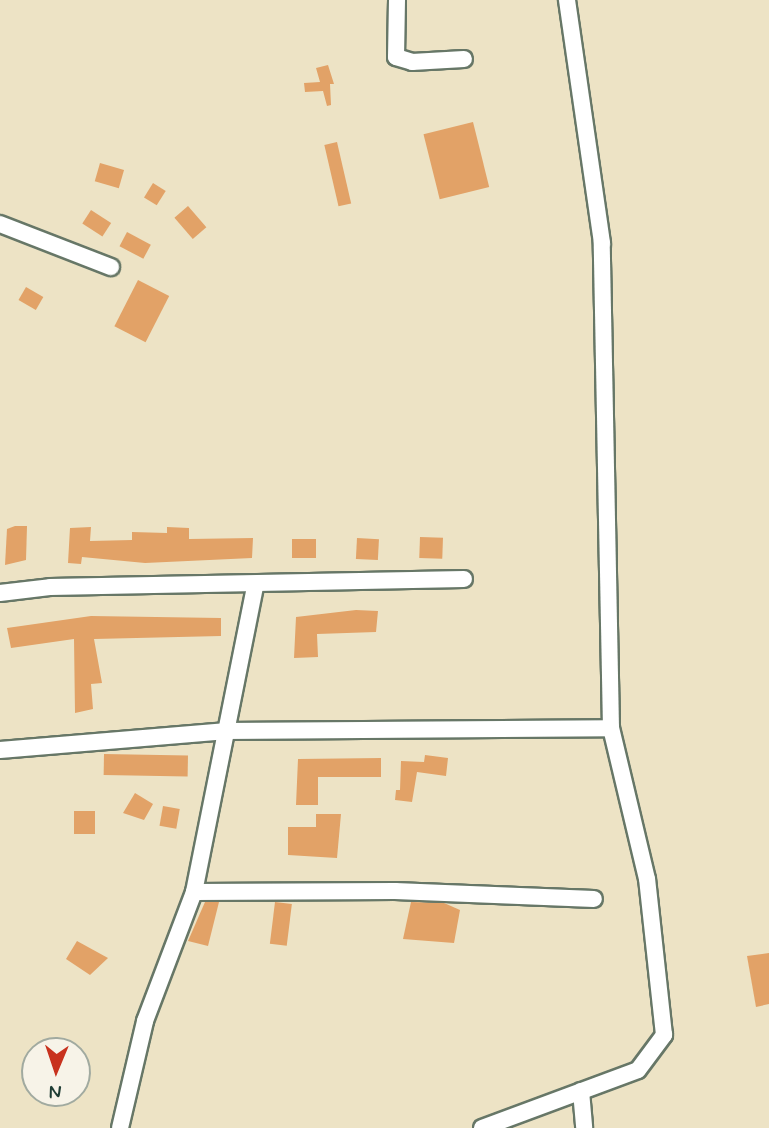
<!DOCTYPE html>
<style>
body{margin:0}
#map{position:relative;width:769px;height:1128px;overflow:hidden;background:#ede3c5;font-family:Mynerve,sans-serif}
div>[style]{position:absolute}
.building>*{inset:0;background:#e2a267;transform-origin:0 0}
.roads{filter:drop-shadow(2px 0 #677767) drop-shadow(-2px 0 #677767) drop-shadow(0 2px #677767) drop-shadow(0 -2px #677767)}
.minor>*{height:16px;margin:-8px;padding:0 8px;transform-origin:8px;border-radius:8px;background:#fff}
span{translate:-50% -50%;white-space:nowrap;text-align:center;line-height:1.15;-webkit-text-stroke:5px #f7f3e8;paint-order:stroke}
.north{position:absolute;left:21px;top:1037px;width:70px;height:70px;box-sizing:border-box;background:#f7f3e8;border:2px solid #a1aaa0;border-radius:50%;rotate:182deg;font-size:19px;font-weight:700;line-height:28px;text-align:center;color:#1f3d34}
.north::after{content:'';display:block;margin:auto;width:24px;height:32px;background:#c8321e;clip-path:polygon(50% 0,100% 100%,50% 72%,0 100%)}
</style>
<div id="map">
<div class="building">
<i style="clip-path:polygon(328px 65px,334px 84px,330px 84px,331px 105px,327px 106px,323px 91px,305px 92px,304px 83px,320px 82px,316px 68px)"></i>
<i style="left:473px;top:122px;width:67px;height:51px;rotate:76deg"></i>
<i style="left:337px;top:142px;width:63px;height:13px;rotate:77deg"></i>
<i style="left:100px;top:163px;width:25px;height:19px;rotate:16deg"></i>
<i style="left:153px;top:183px;width:15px;height:17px;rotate:32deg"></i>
<i style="left:188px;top:206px;width:28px;height:18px;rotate:49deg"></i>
<i style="left:91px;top:210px;width:24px;height:16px;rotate:33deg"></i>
<i style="left:127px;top:232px;width:27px;height:16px;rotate:28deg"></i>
<i style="left:138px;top:280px;width:35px;height:52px;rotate:27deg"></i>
<i style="left:26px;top:287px;width:20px;height:15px;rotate:30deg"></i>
<i style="clip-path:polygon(15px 526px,27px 526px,26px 560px,5px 565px,7px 529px)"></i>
<i style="clip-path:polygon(91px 527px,90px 541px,132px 540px,132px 532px,167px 533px,167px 527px,189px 528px,189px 539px,253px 538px,252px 558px,145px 563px,82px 557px,81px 564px,68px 563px,70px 528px)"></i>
<i style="left:420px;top:537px;width:23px;height:21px;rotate:2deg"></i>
<i style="left:357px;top:538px;width:22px;height:21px;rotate:3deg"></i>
<i style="left:292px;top:539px;width:24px;height:19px"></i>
<i style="clip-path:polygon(356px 610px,378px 611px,376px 632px,317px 634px,318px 657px,294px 658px,296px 617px)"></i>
<i style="clip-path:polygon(91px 616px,221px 618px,221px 636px,94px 639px,102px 683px,91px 684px,93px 709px,75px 713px,74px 639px,11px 648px,7px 628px)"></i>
<i style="left:104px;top:754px;width:84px;height:21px;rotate:1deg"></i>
<i style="clip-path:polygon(425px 755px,448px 758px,446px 776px,417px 772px,412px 802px,395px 800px,396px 790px,400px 790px,401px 761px,424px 762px)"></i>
<i style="clip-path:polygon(381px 758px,381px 777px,318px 777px,318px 805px,296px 805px,298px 759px)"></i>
<i style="clip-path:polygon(135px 793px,153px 804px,144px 820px,123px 813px)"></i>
<i style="left:163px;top:806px;width:17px;height:20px;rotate:10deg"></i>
<i style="left:74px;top:811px;width:21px;height:23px"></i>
<i style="clip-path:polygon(316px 814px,341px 814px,337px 858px,288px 855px,288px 827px,316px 827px)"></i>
<i style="clip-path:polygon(205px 902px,219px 902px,208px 946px,188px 941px)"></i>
<i style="left:275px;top:902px;width:17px;height:42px;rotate:7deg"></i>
<i style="clip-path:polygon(411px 902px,444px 903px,460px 910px,454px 943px,403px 939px)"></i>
<i style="clip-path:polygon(77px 941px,108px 958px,90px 975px,66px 959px)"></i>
<i style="clip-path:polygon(769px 953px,769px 1004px,756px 1007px,747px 956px)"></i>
</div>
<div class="roads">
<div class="minor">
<i style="left:397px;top:0;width:57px;rotate:91deg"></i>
<i style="left:396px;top:57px;width:17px;rotate:17deg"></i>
<i style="left:412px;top:62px;width:52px;rotate:-3.3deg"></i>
<i style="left:0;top:224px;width:119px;rotate:21.2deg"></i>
<i style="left:0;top:593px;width:50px;rotate:-6.8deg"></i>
<i style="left:50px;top:587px;width:414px;rotate:-1.1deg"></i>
<i style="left:0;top:750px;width:225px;rotate:-4.8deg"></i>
<i style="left:224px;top:731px;width:387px;rotate:-0.4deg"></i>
<i style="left:194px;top:892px;width:201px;rotate:-0.3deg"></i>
<i style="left:395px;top:891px;width:199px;rotate:2.3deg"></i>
<i style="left:581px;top:1091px;width:37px;rotate:85deg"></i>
<i style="left:120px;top:1128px;width:110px;rotate:-76.8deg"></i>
<i style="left:145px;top:1021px;width:138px;rotate:-69.2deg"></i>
<i style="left:194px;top:892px;width:312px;rotate:-78.7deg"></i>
<i style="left:482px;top:1128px;width:166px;rotate:-20.4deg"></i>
<i style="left:638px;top:1070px;width:44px;rotate:-53.4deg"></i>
<i style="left:664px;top:1035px;width:157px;rotate:-96.2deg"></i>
<i style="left:647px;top:879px;width:155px;rotate:-103.4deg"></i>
<i style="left:611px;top:728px;width:485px;rotate:-91.1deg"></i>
<i style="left:602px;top:243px;width:246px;rotate:-98.2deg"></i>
</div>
</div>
<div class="north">N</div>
</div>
